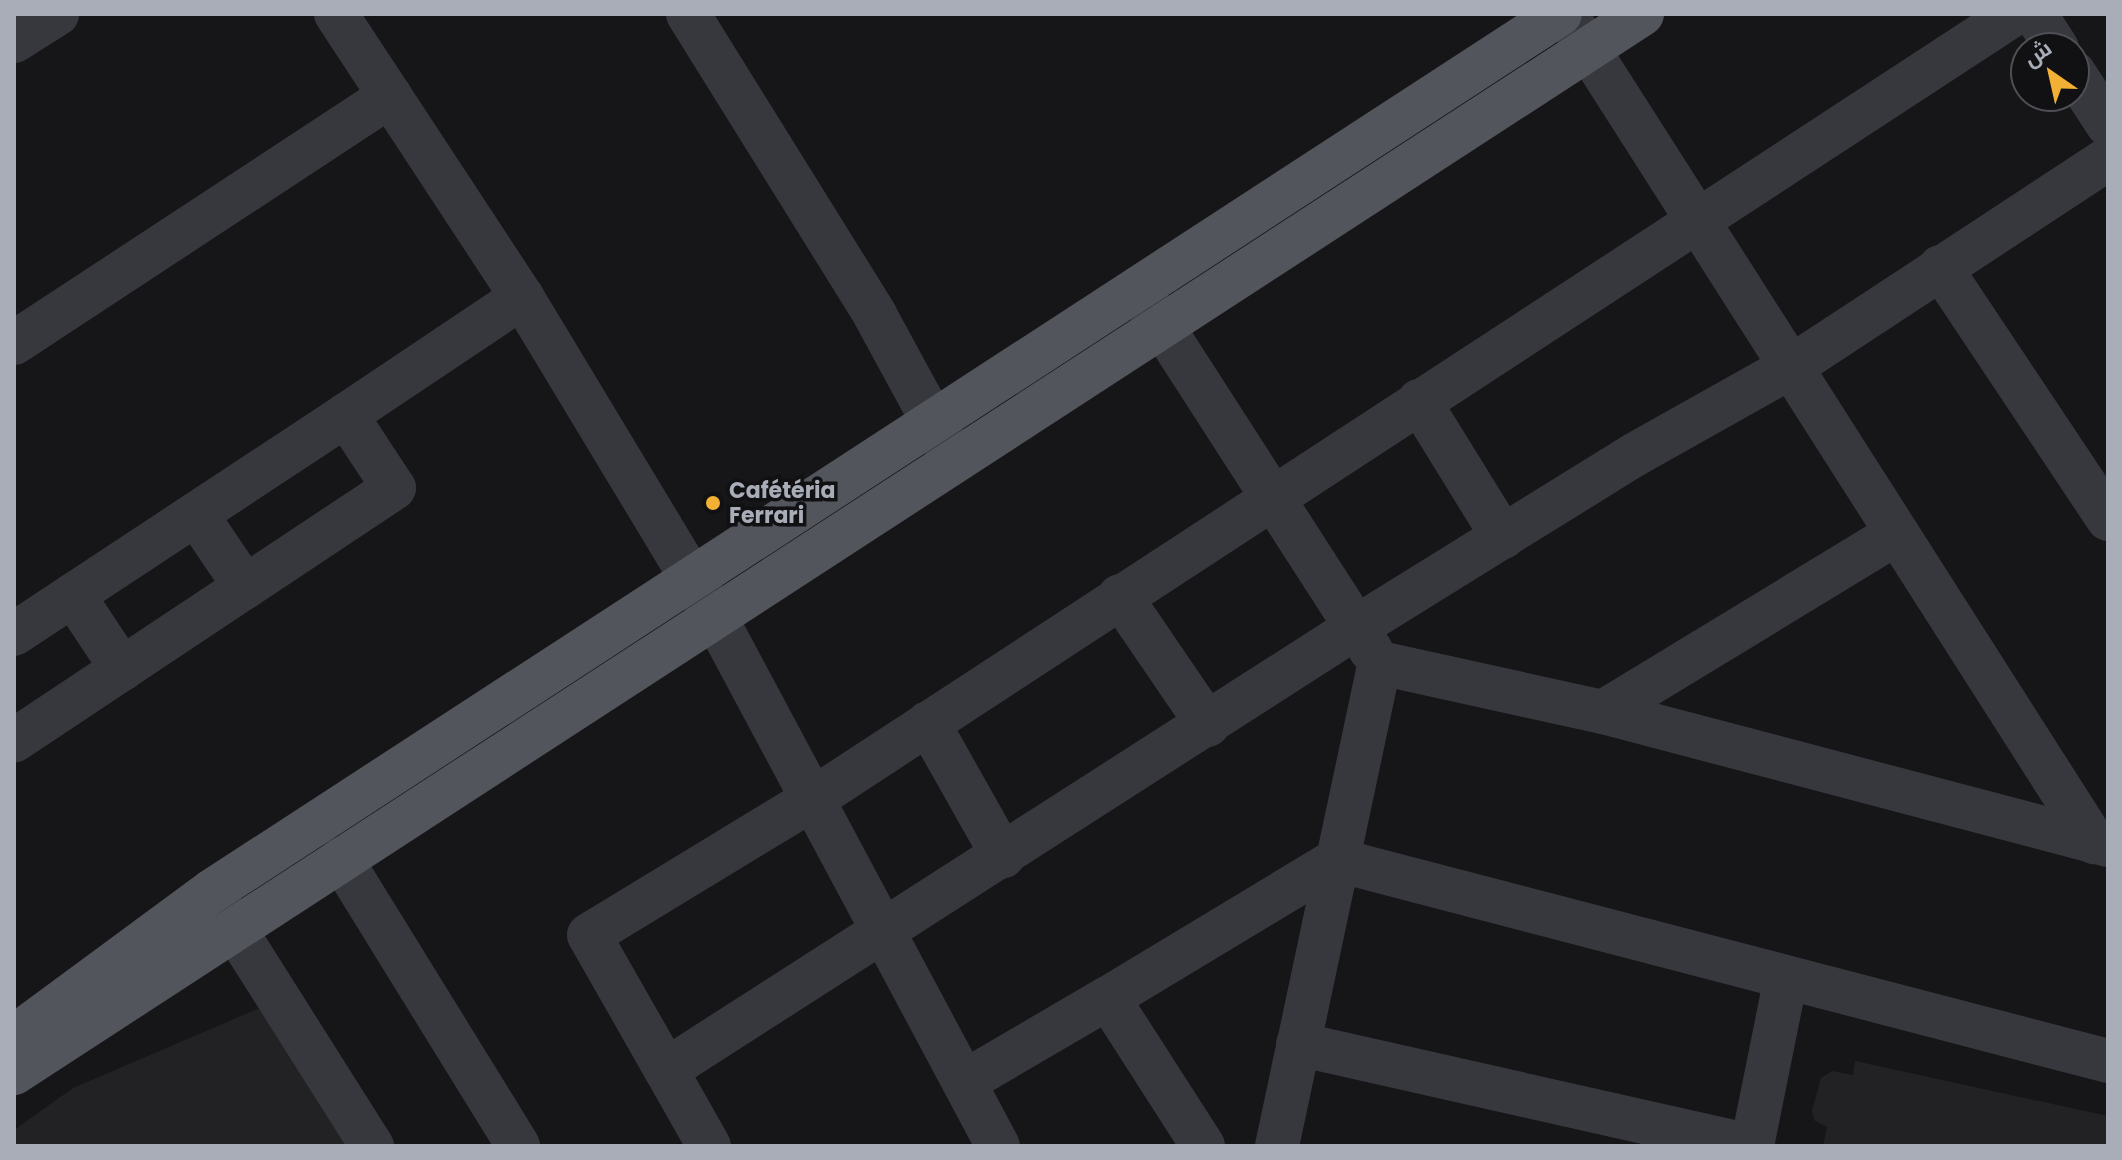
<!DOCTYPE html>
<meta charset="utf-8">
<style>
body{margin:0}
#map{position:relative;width:2122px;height:1160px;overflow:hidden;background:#161618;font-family:Poppins,Cairo,sans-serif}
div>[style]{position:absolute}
.built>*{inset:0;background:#222225}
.minor>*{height:44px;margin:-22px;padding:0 22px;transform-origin:22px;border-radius:22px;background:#37383d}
.major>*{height:44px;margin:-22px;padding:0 22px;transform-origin:22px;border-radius:22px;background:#53555c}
.dots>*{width:22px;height:22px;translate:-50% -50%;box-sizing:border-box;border:4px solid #111113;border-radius:50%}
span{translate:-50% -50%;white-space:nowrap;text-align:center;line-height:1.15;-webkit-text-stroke:7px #111113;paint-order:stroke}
.poi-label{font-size:22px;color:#a8adb8;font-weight:700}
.left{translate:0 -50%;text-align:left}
.frame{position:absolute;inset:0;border:16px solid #a8adb8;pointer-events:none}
.north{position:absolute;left:2010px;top:32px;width:80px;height:80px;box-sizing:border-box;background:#111113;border:2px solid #4d4f55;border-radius:50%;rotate:326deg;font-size:22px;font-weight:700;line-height:32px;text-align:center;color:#a8adb8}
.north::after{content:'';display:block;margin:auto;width:28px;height:36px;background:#f2b134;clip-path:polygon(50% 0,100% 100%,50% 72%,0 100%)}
</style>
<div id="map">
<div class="built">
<i style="clip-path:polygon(262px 1007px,348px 1146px,14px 1146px,14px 1130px,73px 1088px)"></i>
<i style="clip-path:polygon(1855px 1061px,2108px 1116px,2108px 1146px,1823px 1146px,1827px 1127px,1815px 1121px,1812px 1111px,1821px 1078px,1832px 1071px,1853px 1075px)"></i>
</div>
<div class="minor">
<i style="left:336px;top:14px;width:339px;rotate:56.7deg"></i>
<i style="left:522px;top:297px;width:371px;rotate:58.9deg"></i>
<i style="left:714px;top:615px;width:602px;rotate:61.86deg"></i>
<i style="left:688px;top:14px;width:354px;rotate:58.1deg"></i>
<i style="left:875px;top:315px;width:162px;rotate:61.5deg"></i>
<i style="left:2035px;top:14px;width:40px;rotate:57.1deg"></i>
<i style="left:1567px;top:16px;width:980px;rotate:57.46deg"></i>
<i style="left:14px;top:41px;width:51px;rotate:-32.1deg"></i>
<i style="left:2074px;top:73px;width:62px;rotate:56.8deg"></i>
<i style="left:1940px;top:267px;width:303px;rotate:56.3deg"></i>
<i style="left:1142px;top:295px;width:423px;rotate:57.2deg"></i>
<i style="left:14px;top:343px;width:450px;rotate:-33.3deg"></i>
<i style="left:1419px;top:401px;width:160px;rotate:58.3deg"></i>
<i style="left:346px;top:415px;width:212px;rotate:-33.8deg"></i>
<i style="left:196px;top:514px;width:88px;rotate:56.1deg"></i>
<i style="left:73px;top:595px;width:89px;rotate:56.5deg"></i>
<i style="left:1120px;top:596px;width:156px;rotate:55.7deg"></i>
<i style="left:14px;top:634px;width:398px;rotate:-33.4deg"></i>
<i style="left:346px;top:415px;width:87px;rotate:56.7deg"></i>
<i style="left:394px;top:488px;width:456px;rotate:146.4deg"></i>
<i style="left:1603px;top:712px;width:344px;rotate:-31.3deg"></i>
<i style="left:928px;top:723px;width:153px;rotate:60.6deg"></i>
<i style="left:341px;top:859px;width:337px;rotate:58.3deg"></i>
<i style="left:215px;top:898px;width:294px;rotate:57.7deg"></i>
<i style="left:1298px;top:1044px;width:464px;rotate:12.7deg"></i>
<i style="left:666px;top:1070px;width:155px;rotate:-119.7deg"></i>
<i style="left:589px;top:935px;width:262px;rotate:-31.3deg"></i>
<i style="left:813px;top:799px;width:1435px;rotate:-33.17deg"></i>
<i style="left:964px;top:1082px;width:167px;rotate:-30.3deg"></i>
<i style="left:709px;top:1146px;width:87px;rotate:-119.5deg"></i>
<i style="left:666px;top:1070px;width:819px;rotate:-32.68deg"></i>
<i style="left:1355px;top:628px;width:328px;rotate:-31.8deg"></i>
<i style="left:1634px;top:455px;width:180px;rotate:-29.3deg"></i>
<i style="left:1791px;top:367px;width:379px;rotate:-33.3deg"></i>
<i style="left:1203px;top:1146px;width:176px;rotate:-122.7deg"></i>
<i style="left:1108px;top:998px;width:267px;rotate:-31.1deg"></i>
<i style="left:1337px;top:860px;width:797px;rotate:14.61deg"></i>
<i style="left:1277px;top:1146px;width:494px;rotate:-78deg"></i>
<i style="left:1380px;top:663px;width:228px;rotate:12.4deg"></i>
<i style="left:1603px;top:712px;width:522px;rotate:14.75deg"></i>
<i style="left:1752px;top:1146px;width:172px;rotate:-78.6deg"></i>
</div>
<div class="major">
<i style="left:14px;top:1037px;width:246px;rotate:-36.4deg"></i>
<i style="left:212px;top:891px;width:1608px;rotate:-33.05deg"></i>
<i style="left:14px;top:1073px;width:1942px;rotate:-33.04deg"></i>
</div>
<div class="dots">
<i style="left:713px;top:503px;background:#f2b134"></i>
</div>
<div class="poi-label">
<span class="left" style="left:729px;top:503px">Cafétéria<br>Ferrari</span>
</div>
<div class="frame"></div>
<div class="north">ش</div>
</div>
